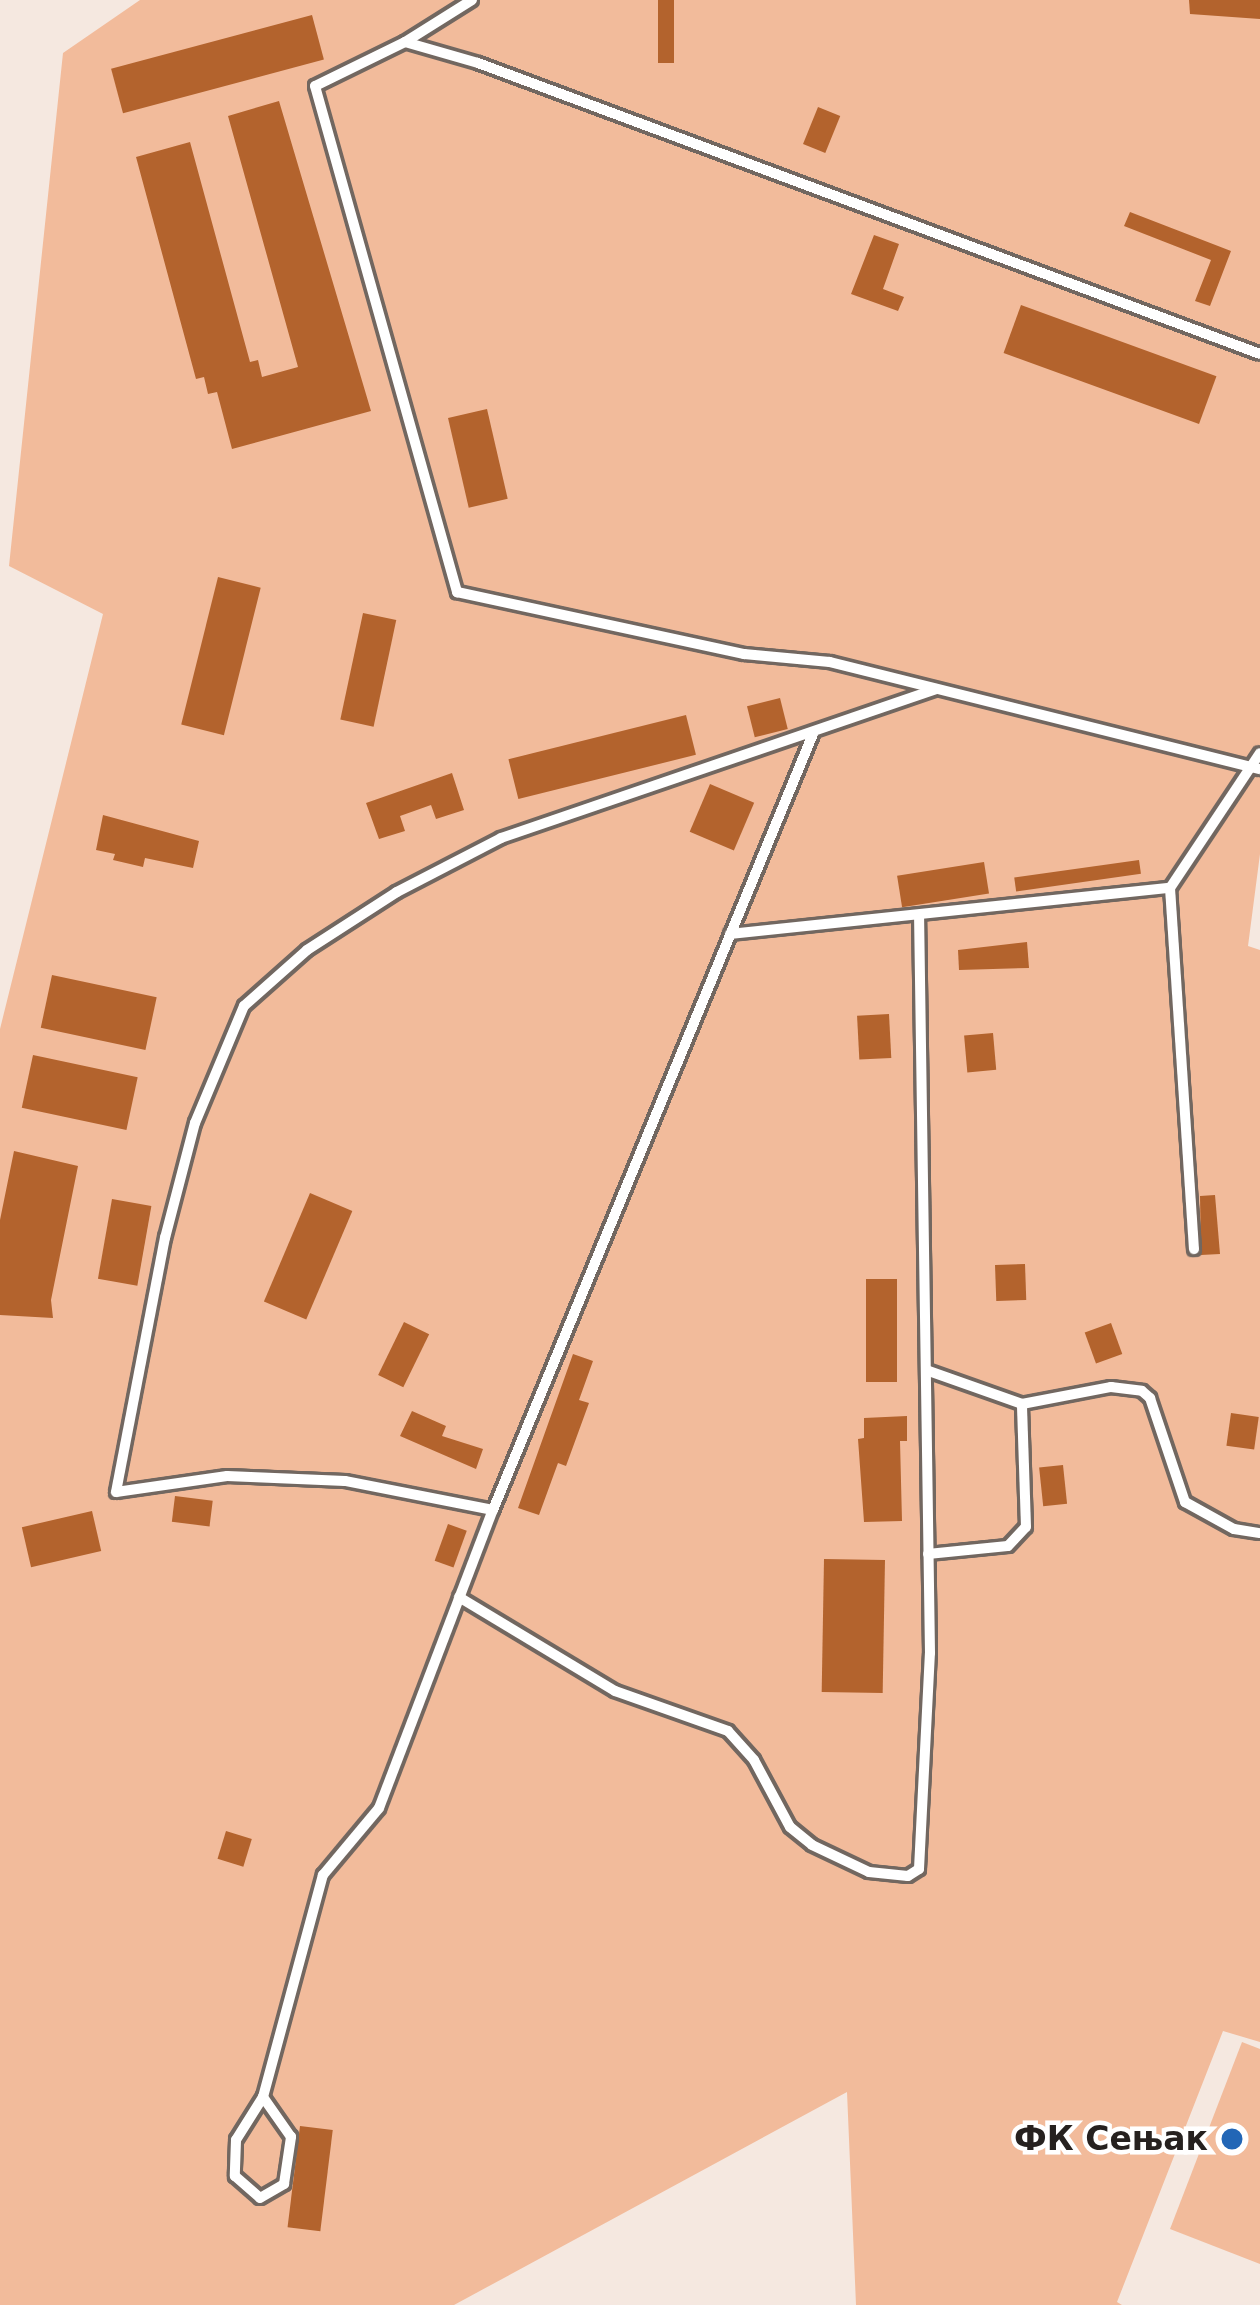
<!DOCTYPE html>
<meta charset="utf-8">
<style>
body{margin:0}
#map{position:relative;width:1260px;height:2305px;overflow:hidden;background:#f5e8e0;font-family:"DejaVu Sans",sans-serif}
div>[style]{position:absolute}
.green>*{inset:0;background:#f2bb9b}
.building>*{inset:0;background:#b3632d;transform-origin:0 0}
.roads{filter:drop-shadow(3px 0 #726760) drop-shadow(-3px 0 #726760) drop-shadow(0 3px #726760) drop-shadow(0 -3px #726760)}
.lane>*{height:10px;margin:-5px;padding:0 5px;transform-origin:5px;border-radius:5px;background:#fff}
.dots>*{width:33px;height:33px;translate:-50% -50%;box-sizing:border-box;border:6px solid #fff;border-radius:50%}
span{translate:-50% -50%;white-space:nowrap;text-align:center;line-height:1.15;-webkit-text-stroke:9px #fff;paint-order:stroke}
.poi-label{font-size:33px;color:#26211f;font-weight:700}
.right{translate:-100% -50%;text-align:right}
</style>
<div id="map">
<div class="green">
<i style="clip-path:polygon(140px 0,1260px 0,1260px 854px,1248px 946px,1260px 950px,1260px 2042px,1223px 2031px,1117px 2302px,1122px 2305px,856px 2305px,847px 2092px,454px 2305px,0 2305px,0 1029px,103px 614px,9px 566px,63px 53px)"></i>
<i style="clip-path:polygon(1242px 2042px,1260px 2049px,1260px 2264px,1170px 2229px)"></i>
</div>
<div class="building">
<i style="left:658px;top:0;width:16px;height:63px"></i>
<i style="clip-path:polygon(1189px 0,1260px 0,1260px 19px,1190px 14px)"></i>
<i style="left:312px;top:15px;width:46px;height:208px;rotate:75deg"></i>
<i style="clip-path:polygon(279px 101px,371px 411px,232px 449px,217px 392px,208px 394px,204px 377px,196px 379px,136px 157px,190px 142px,250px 362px,258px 360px,262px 377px,298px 367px,228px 116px)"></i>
<i style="left:818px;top:107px;width:24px;height:40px;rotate:22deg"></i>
<i style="clip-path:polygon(1130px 212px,1231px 251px,1210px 306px,1195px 301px,1211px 260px,1124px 226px)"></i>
<i style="clip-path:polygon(874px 235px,899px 244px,883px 289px,904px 297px,898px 311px,851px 294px)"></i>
<i style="left:1021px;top:305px;width:208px;height:51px;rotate:20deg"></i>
<i style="left:487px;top:409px;width:92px;height:40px;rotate:77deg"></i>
<i style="left:218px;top:577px;width:44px;height:152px;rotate:14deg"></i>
<i style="left:363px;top:613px;width:34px;height:109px;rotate:12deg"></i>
<i style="left:780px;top:698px;width:32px;height:34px;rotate:76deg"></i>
<i style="left:686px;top:715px;width:41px;height:183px;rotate:76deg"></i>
<i style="clip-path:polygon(452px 773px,464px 810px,436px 819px,431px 805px,400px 816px,405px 831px,379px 839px,366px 803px)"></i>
<i style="left:710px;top:784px;width:48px;height:52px;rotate:23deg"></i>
<i style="clip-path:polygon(103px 815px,199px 841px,193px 868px,145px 858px,143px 867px,113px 860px,115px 854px,96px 850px)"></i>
<i style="left:1139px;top:860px;width:14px;height:126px;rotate:82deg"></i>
<i style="left:984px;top:862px;width:32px;height:88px;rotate:81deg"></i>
<i style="clip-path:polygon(1027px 942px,1029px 968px,959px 970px,958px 950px)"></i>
<i style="left:52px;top:975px;width:107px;height:54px;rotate:12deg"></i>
<i style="left:889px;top:1014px;width:44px;height:32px;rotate:87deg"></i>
<i style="left:993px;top:1033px;width:37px;height:29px;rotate:85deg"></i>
<i style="left:33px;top:1055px;width:107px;height:54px;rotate:12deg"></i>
<i style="clip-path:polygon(14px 1151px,78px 1166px,51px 1300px,53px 1318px,0 1315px,0 1220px)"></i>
<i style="left:310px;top:1193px;width:46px;height:118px;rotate:23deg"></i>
<i style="clip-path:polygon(1215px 1195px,1220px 1254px,1201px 1255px,1200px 1196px)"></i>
<i style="left:112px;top:1199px;width:40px;height:81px;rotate:10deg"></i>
<i style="left:1025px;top:1264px;width:36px;height:30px;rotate:88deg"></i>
<i style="left:866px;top:1279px;width:31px;height:103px"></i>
<i style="left:404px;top:1322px;width:28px;height:59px;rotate:26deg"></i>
<i style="left:1111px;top:1323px;width:33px;height:28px;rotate:70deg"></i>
<i style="clip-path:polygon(573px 1354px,593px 1361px,579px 1400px,589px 1403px,566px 1466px,558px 1463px,539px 1515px,518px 1508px)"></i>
<i style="clip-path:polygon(412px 1411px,446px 1426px,442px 1436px,483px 1449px,476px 1469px,400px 1436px)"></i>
<i style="left:1231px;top:1413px;width:28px;height:33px;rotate:8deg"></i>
<i style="clip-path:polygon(907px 1416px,907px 1441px,900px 1441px,902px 1521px,864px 1522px,858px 1439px,864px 1438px,864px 1418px)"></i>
<i style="left:1063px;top:1465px;width:39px;height:24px;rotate:84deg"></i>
<i style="left:175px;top:1496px;width:38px;height:26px;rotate:7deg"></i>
<i style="left:92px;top:1511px;width:41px;height:72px;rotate:77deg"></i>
<i style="left:448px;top:1524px;width:20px;height:39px;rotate:20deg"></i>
<i style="left:824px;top:1559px;width:61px;height:133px;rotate:1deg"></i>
<i style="left:226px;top:1831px;width:27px;height:29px;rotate:17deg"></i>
<i style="left:300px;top:2126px;width:33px;height:102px;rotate:7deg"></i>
</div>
<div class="roads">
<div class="lane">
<i style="left:472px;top:0;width:79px;rotate:147.9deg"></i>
<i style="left:405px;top:42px;width:100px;rotate:153.9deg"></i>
<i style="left:315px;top:86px;width:526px;rotate:74.32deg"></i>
<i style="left:457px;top:592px;width:294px;rotate:12.2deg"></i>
<i style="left:744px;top:654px;width:86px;rotate:5.3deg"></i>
<i style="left:830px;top:662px;width:443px;rotate:14deg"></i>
<i style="left:405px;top:42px;width:76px;rotate:16deg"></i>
<i style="left:478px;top:63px;width:834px;rotate:20.41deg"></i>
<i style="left:1170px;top:888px;width:162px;rotate:-56.3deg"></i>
<i style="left:730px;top:934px;width:442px;rotate:-6deg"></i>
<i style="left:1170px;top:888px;width:362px;rotate:86.2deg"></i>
<i style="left:926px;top:1370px;width:102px;rotate:19.5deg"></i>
<i style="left:1022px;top:1404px;width:91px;rotate:-10.8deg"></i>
<i style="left:1111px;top:1387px;width:31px;rotate:7deg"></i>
<i style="left:1142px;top:1391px;width:11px;rotate:41deg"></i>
<i style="left:1150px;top:1398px;width:110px;rotate:71.4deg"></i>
<i style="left:1185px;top:1502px;width:56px;rotate:28.9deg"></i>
<i style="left:1234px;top:1529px;width:26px;rotate:9deg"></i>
<i style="left:493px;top:1510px;width:151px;rotate:-168.9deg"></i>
<i style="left:345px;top:1481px;width:118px;rotate:-177.6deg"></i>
<i style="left:227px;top:1476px;width:112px;rotate:171.8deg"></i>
<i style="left:116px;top:1492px;width:259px;rotate:-79.1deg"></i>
<i style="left:165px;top:1238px;width:119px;rotate:-75.4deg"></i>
<i style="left:195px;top:1123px;width:127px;rotate:-67.3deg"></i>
<i style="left:244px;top:1006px;width:84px;rotate:-41.6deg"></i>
<i style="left:307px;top:950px;width:107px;rotate:-32.8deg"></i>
<i style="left:397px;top:892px;width:117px;rotate:-27.4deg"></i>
<i style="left:501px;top:838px;width:459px;rotate:-18.9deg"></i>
<i style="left:928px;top:1554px;width:80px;rotate:-5.7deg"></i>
<i style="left:1008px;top:1546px;width:26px;rotate:-47deg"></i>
<i style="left:1026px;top:1527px;width:123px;rotate:-91.9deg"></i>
<i style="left:459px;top:1597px;width:182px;rotate:31.1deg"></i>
<i style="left:615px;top:1691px;width:120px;rotate:19.5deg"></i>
<i style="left:728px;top:1731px;width:39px;rotate:48deg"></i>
<i style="left:754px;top:1760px;width:76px;rotate:61.8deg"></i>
<i style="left:790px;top:1827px;width:28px;rotate:39deg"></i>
<i style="left:812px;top:1845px;width:63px;rotate:25.3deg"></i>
<i style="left:869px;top:1872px;width:39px;rotate:6deg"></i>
<i style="left:908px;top:1876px;width:13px;rotate:-32deg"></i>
<i style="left:919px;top:1869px;width:216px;rotate:-87.1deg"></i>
<i style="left:930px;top:1653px;width:738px;rotate:-90.85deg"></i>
<i style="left:263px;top:2097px;width:51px;rotate:122.1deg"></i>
<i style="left:236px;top:2140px;width:36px;rotate:92deg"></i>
<i style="left:235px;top:2176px;width:33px;rotate:41deg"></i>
<i style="left:260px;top:2198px;width:28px;rotate:-30deg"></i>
<i style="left:284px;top:2184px;width:48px;rotate:-81.5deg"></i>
<i style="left:291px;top:2137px;width:49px;rotate:-125deg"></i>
<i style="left:263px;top:2097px;width:230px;rotate:-74.9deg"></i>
<i style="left:323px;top:1875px;width:87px;rotate:-50.1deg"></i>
<i style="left:379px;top:1808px;width:319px;rotate:-69.1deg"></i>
<i style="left:493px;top:1510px;width:839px;rotate:-67.59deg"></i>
</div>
</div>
<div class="dots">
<i style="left:1232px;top:2139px;background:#2266b6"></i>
</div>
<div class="poi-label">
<span class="right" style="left:1208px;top:2139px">ФК Сењак</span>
</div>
</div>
